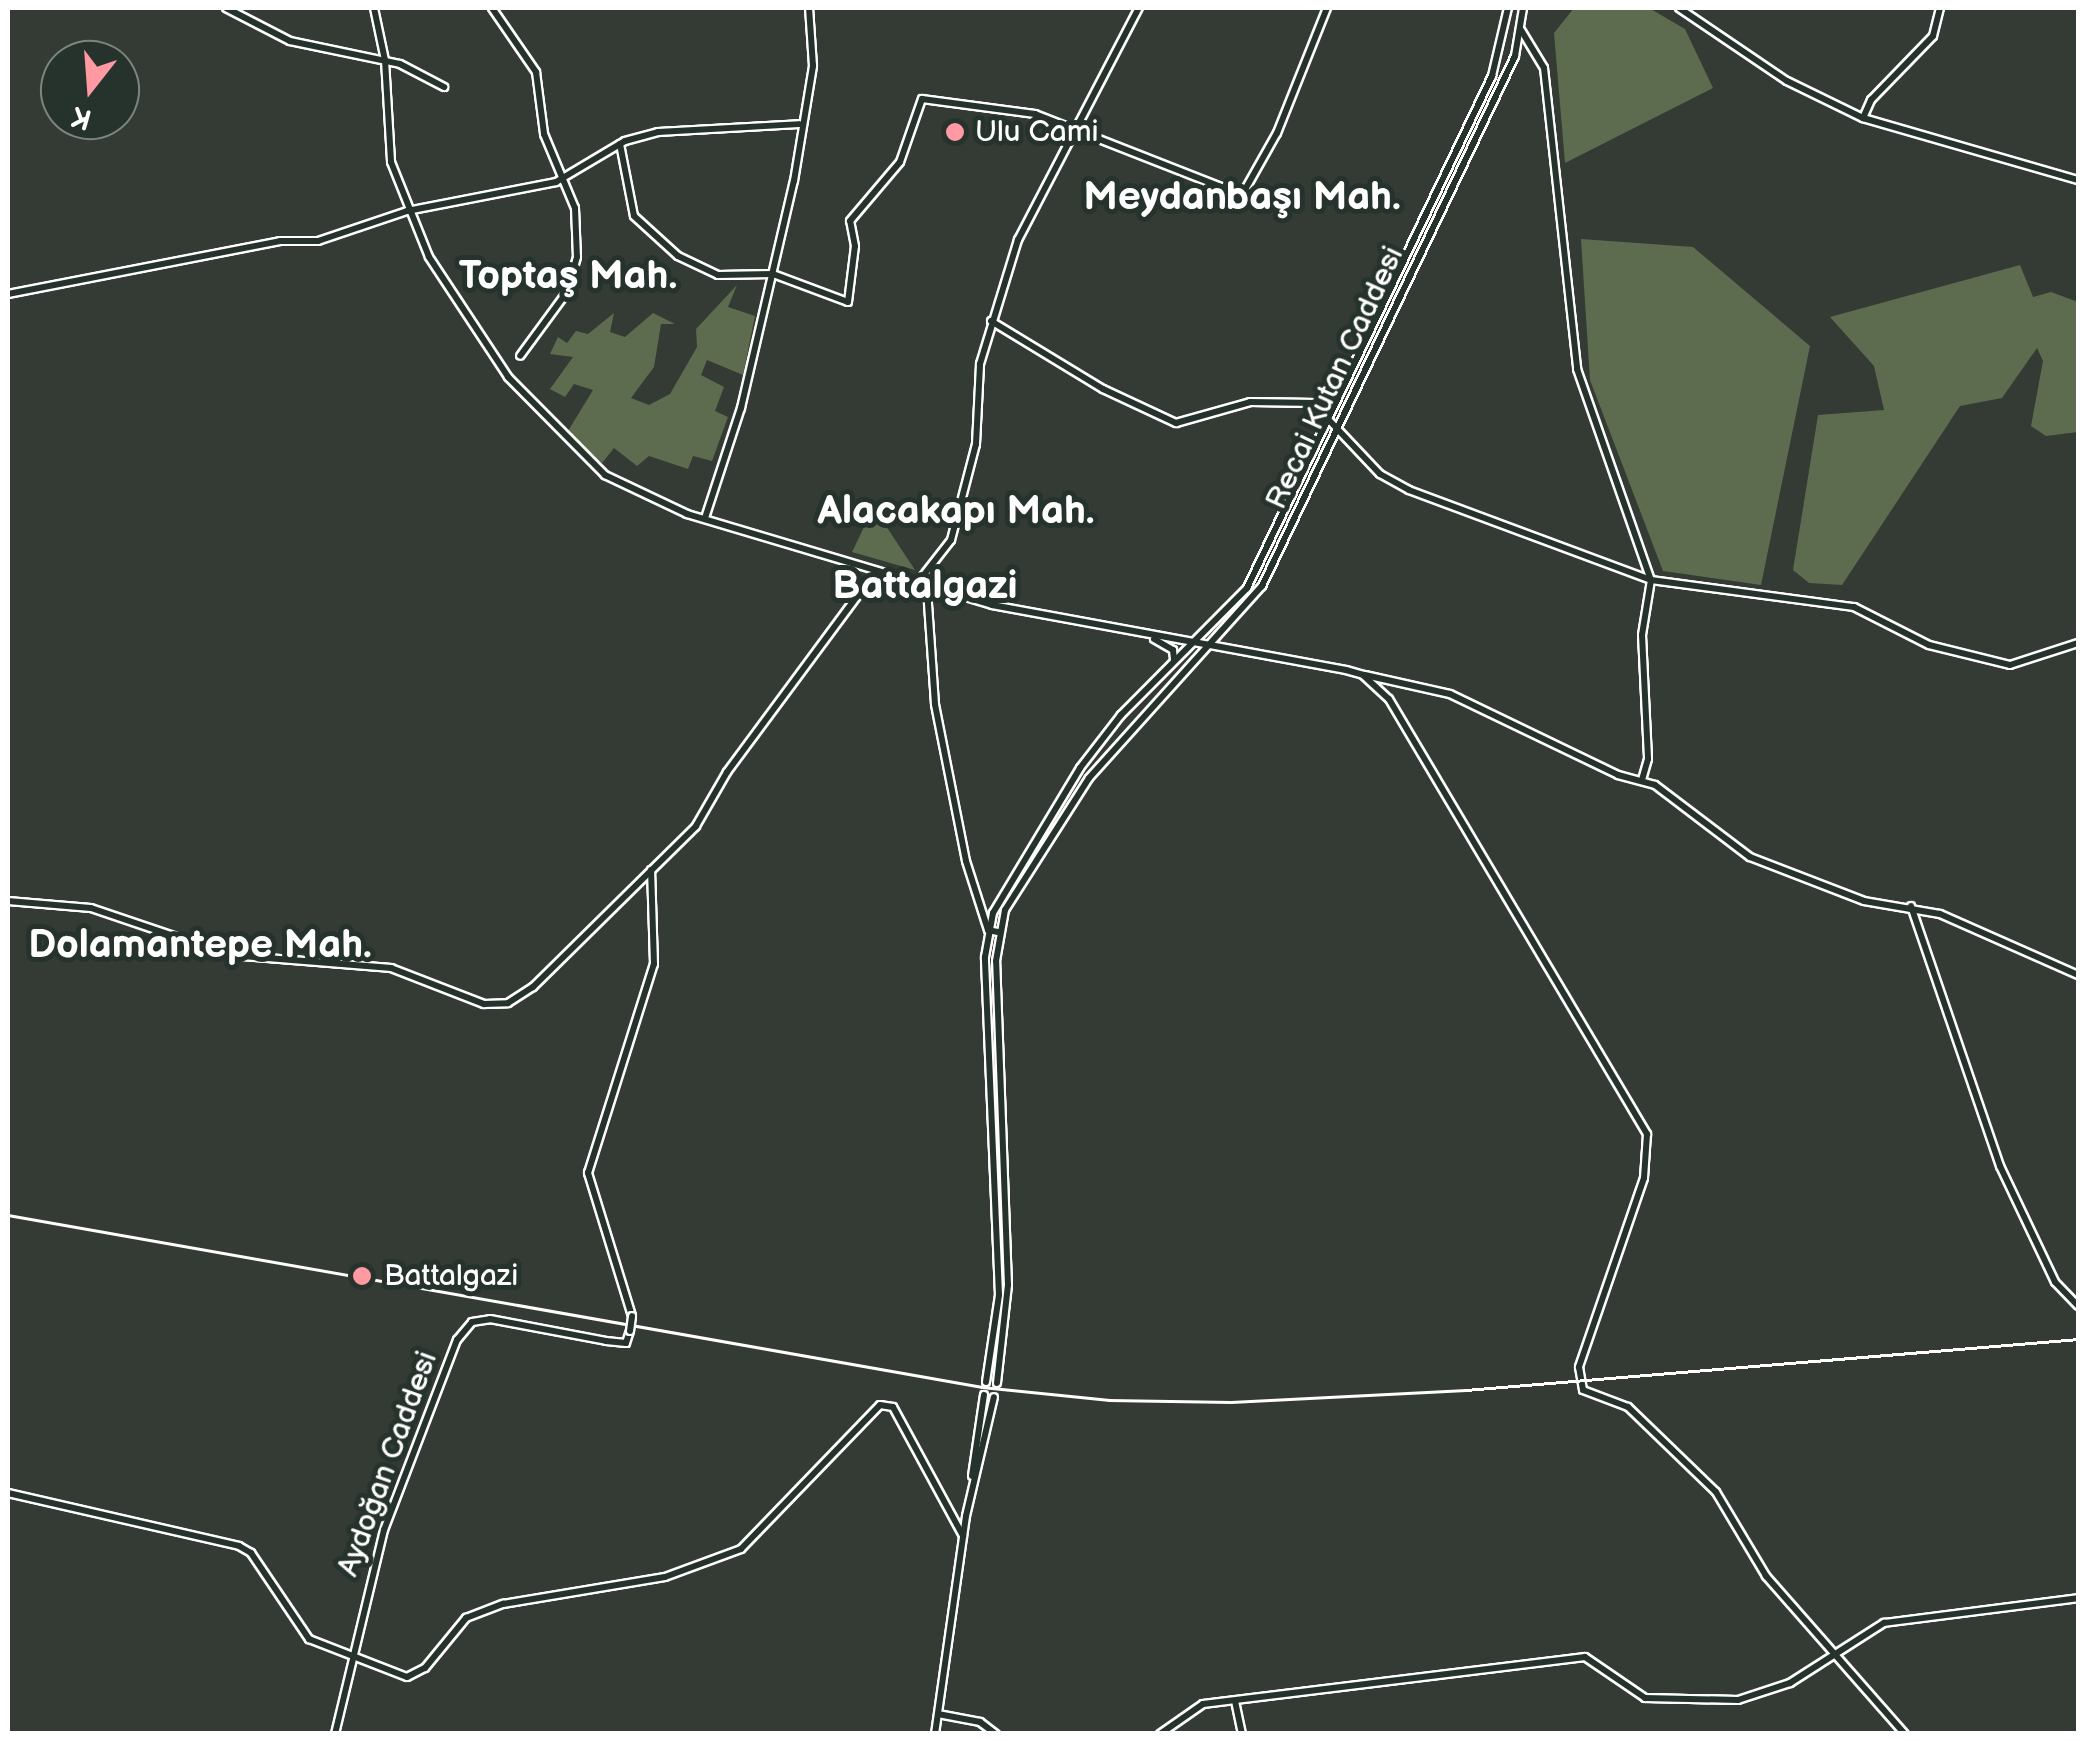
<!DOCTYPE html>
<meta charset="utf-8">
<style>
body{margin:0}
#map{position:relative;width:2086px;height:1741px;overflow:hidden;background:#333b34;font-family:"Balsamiq Sans",sans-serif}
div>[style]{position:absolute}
.green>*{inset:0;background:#5d6c4e}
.roads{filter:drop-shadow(2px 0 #fff) drop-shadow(-2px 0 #fff) drop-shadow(0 2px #fff) drop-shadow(0 -2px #fff)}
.tertiary>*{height:6px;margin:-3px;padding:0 3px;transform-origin:3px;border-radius:3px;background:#26332d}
.secondary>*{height:6px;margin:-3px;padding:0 3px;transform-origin:3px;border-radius:3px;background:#26332d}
.rail>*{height:2.5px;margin:-1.25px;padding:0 1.25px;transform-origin:1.25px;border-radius:1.25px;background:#fff}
.bridges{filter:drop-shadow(2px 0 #fff) drop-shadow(-2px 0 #fff) drop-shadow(0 2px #fff) drop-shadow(0 -2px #fff)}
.tertiary-bridge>*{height:6px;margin:-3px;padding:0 3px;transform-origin:3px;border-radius:3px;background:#26332d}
.dots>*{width:28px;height:28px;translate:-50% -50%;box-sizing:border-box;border:5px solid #26332d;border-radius:50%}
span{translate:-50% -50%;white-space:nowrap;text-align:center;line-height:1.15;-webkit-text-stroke:10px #26332d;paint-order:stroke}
.poi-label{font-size:30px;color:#fff}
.left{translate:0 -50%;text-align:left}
.street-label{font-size:30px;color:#fff}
.district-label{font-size:40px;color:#fff;font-weight:700}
.frame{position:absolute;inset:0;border:10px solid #fff;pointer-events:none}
.north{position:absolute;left:40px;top:40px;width:100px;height:100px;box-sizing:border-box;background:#26332d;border:2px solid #7d8581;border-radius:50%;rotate:197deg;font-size:28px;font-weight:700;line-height:40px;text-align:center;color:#fff}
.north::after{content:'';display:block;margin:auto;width:35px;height:45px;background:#ff9aa2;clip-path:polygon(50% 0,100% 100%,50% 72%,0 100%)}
</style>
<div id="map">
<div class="green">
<i style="clip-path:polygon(1574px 8px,1649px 8px,1685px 29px,1713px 88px,1565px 163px,1554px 33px)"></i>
<i style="clip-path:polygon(1581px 239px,1693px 247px,1810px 346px,1761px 585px,1663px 571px,1590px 380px)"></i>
<i style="clip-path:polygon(2020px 265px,2033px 297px,2051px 292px,2078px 302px,2078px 432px,2046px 436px,2031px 426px,2043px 361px,2037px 348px,2002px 398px,1960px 406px,1842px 585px,1809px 583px,1793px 570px,1818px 415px,1884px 410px,1874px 366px,1830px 317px)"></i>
<i style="clip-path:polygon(737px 285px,728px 307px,755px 316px,743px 375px,707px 360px,701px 375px,724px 387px,715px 411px,728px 417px,712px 461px,693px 456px,688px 469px,649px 456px,637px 466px,614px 448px,602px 463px,568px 431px,593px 390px,574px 384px,565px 397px,550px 389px,573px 357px,550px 354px,558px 337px,567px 343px,576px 331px,588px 334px,614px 313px,610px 332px,625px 337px,653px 313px,675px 324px,661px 324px,654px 367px,631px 398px,649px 405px,670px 394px,697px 347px,696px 329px)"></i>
<i style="clip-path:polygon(877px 517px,884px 523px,915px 570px,852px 552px,865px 525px)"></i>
</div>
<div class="roads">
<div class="tertiary">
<i style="left:226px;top:8px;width:72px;rotate:27.3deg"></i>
<i style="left:290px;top:41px;width:112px;rotate:11.8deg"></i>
<i style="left:400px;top:64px;width:50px;rotate:27.6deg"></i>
<i style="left:374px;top:8px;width:53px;rotate:78.1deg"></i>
<i style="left:385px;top:60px;width:102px;rotate:86.6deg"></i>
<i style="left:391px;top:162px;width:102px;rotate:68.2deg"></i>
<i style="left:429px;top:257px;width:144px;rotate:56.6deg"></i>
<i style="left:508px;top:377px;width:138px;rotate:45.3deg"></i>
<i style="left:605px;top:475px;width:91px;rotate:25.4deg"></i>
<i style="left:687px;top:514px;width:318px;rotate:16.6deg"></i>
<i style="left:992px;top:605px;width:360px;rotate:10.4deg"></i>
<i style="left:1346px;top:670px;width:18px;rotate:16deg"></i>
<i style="left:1363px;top:675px;width:35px;rotate:43deg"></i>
<i style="left:1389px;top:699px;width:506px;rotate:59.33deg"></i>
<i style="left:1647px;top:1134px;width:44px;rotate:93.9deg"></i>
<i style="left:1644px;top:1178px;width:200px;rotate:109deg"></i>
<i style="left:1579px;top:1367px;width:23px;rotate:80deg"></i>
<i style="left:1583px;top:1390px;width:48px;rotate:20.7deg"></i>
<i style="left:1628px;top:1407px;width:122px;rotate:44deg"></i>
<i style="left:1716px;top:1492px;width:98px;rotate:59.2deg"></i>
<i style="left:1766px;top:1576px;width:210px;rotate:48.7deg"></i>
<i style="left:492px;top:8px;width:78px;rotate:55.5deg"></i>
<i style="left:536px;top:72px;width:63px;rotate:82.6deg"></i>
<i style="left:544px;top:134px;width:80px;rotate:67.3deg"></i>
<i style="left:575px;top:208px;width:49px;rotate:87.7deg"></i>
<i style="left:577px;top:257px;width:36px;rotate:106deg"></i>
<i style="left:567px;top:292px;width:79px;rotate:126.3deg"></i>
<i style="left:1679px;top:8px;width:130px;rotate:34.1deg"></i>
<i style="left:1787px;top:81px;width:85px;rotate:26deg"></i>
<i style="left:1863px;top:118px;width:224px;rotate:16.1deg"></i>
<i style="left:1521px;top:30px;width:44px;rotate:58.8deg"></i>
<i style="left:1544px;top:68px;width:303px;rotate:83.7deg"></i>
<i style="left:1577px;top:369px;width:224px;rotate:70.7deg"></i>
<i style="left:1651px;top:580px;width:56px;rotate:99.3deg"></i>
<i style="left:1642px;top:635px;width:124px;rotate:87.2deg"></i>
<i style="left:1648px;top:759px;width:22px;rotate:106deg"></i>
<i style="left:1863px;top:118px;width:20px;rotate:-66deg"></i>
<i style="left:1871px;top:100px;width:89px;rotate:-45.9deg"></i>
<i style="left:1933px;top:36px;width:29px;rotate:-76deg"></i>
<i style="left:620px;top:144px;width:73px;rotate:79deg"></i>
<i style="left:634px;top:216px;width:59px;rotate:42.3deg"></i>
<i style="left:678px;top:256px;width:44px;rotate:25.4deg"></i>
<i style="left:718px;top:275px;width:55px;rotate:-1deg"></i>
<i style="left:773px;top:274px;width:80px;rotate:20.5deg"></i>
<i style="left:848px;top:302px;width:56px;rotate:-82.9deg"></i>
<i style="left:855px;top:246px;width:25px;rotate:-101deg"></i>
<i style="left:850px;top:221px;width:77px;rotate:-49.7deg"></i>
<i style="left:900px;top:162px;width:67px;rotate:-70.8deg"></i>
<i style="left:922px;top:99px;width:114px;rotate:7.6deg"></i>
<i style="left:1035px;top:114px;width:222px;rotate:21.4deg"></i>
<i style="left:1242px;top:195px;width:71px;rotate:-60.6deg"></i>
<i style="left:1277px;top:133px;width:135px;rotate:-68.2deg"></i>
<i style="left:8px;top:294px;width:277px;rotate:-11deg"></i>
<i style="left:280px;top:241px;width:38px"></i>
<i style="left:318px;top:241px;width:94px;rotate:-18.6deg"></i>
<i style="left:407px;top:211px;width:152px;rotate:-11deg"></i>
<i style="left:556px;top:182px;width:80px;rotate:-30.7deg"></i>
<i style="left:625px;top:141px;width:34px;rotate:-15deg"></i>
<i style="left:658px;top:132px;width:141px;rotate:-3.2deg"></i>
<i style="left:991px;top:321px;width:131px;rotate:31.3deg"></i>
<i style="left:1103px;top:389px;width:81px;rotate:25deg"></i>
<i style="left:1176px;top:423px;width:77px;rotate:-15.8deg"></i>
<i style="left:1250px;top:402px;width:66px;rotate:0.9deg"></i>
<i style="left:1327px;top:418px;width:77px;rotate:46.6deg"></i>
<i style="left:1380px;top:474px;width:33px;rotate:29deg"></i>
<i style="left:1409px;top:490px;width:258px;rotate:20.4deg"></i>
<i style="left:1651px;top:580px;width:205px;rotate:7.6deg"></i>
<i style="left:1854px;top:607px;width:84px;rotate:26.9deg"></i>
<i style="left:1929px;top:645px;width:83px;rotate:13.9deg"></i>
<i style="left:2010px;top:665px;width:71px;rotate:-17.9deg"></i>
<i style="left:705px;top:518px;width:116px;rotate:-71.9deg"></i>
<i style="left:741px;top:408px;width:233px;rotate:-76.9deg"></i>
<i style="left:794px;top:181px;width:117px;rotate:-80.6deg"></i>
<i style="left:813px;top:66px;width:58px;rotate:-93.9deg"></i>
<i style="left:1154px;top:639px;width:22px;rotate:30deg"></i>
<i style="left:1173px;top:650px;width:9px;rotate:84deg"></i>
<i style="left:1365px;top:675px;width:87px;rotate:12.6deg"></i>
<i style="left:1450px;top:694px;width:187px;rotate:25.7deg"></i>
<i style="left:1618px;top:775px;width:38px;rotate:15deg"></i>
<i style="left:1655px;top:785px;width:119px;rotate:37.2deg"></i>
<i style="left:1750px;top:857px;width:122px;rotate:21.1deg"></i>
<i style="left:1864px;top:901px;width:77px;rotate:9.7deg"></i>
<i style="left:1940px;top:914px;width:151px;rotate:23.8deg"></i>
<i style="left:8px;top:901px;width:83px;rotate:4.8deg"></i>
<i style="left:91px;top:908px;width:147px;rotate:18.7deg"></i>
<i style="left:230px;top:955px;width:162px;rotate:4.6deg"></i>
<i style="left:391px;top:968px;width:100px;rotate:21.2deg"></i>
<i style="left:484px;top:1004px;width:24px;rotate:-2deg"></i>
<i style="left:508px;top:1003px;width:30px;rotate:-33deg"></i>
<i style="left:533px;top:987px;width:229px;rotate:-44.6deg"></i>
<i style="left:696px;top:826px;width:62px;rotate:-60.1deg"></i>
<i style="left:727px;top:772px;width:250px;rotate:-53.5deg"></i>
<i style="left:1911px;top:906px;width:275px;rotate:71.1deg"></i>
<i style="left:2000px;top:1166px;width:128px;rotate:64.6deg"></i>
<i style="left:2055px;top:1282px;width:33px;rotate:46deg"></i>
<i style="left:998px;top:932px;width:10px;rotate:-169deg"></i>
<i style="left:988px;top:930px;width:72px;rotate:-107.7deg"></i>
<i style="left:966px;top:861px;width:160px;rotate:-101.2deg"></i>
<i style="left:935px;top:704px;width:113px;rotate:-94deg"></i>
<i style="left:927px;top:591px;width:13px;rotate:-129deg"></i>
<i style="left:919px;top:581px;width:52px;rotate:-52deg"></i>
<i style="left:951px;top:540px;width:99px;rotate:-75.4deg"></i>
<i style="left:976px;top:444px;width:80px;rotate:-87.1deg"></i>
<i style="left:980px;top:364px;width:130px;rotate:-73deg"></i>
<i style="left:1018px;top:240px;width:262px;rotate:-62.5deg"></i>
<i style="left:632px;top:1316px;width:150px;rotate:-107.1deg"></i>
<i style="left:588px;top:1173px;width:219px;rotate:-72.5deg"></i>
<i style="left:654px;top:964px;width:94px;rotate:-91.8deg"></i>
<i style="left:8px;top:1493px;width:237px;rotate:12.9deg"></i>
<i style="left:239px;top:1546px;width:14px;rotate:30deg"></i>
<i style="left:251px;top:1553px;width:104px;rotate:56deg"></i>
<i style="left:309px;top:1639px;width:105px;rotate:21.2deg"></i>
<i style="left:407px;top:1677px;width:20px;rotate:-27deg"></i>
<i style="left:425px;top:1668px;width:65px;rotate:-50.6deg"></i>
<i style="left:466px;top:1618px;width:40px;rotate:-21deg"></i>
<i style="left:503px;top:1604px;width:164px;rotate:-9.5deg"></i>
<i style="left:665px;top:1577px;width:81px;rotate:-20.2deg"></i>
<i style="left:741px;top:1549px;width:200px;rotate:-46deg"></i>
<i style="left:880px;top:1405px;width:13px;rotate:9deg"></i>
<i style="left:893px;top:1407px;width:147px;rotate:61.5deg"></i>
<i style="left:1235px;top:1701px;width:34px;rotate:78deg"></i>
<i style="left:938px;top:1714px;width:43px;rotate:10.8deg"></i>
<i style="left:980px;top:1722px;width:20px;rotate:37deg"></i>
<i style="left:335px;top:1734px;width:210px;rotate:-76.5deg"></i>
<i style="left:384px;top:1530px;width:204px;rotate:-69deg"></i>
<i style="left:457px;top:1340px;width:23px;rotate:-50deg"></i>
<i style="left:472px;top:1322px;width:18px;rotate:-9deg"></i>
<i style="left:490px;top:1319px;width:118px;rotate:10.7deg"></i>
<i style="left:606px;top:1341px;width:20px;rotate:6deg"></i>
<i style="left:626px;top:1343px;width:13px;rotate:-72deg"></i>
<i style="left:935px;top:1734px;width:220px;rotate:-81.9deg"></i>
<i style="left:1160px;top:1734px;width:52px;rotate:-34.9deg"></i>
<i style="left:1203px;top:1704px;width:385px;rotate:-7deg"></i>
<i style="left:1585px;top:1657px;width:73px;rotate:34.3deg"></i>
<i style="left:1645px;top:1698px;width:93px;rotate:1.2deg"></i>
<i style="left:1738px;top:1700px;width:55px;rotate:-18.1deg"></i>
<i style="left:1790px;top:1683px;width:112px;rotate:-32.6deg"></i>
<i style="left:1884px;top:1623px;width:196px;rotate:-7.3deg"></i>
</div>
<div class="secondary">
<i style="left:986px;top:1382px;width:88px;rotate:-81.5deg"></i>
<i style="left:999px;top:1295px;width:338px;rotate:-92.4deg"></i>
<i style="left:985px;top:957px;width:45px;rotate:-79.7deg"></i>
<i style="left:993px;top:913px;width:169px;rotate:-59deg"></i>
<i style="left:1080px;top:768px;width:67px;rotate:-52.3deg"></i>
<i style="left:1121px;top:715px;width:179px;rotate:-45.2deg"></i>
<i style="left:1247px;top:588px;width:568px;rotate:-64.43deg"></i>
<i style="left:1492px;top:76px;width:70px;rotate:-76.8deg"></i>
<i style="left:997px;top:1383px;width:99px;rotate:-83.6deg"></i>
<i style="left:1008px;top:1285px;width:324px;rotate:-92.1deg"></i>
<i style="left:996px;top:961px;width:52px;rotate:-80deg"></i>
<i style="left:1005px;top:910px;width:156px;rotate:-57.5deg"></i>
<i style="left:1089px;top:778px;width:258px;rotate:-48deg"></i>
<i style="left:1262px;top:586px;width:587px;rotate:-64.48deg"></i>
<i style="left:1515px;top:56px;width:49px;rotate:-80.5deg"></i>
<i style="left:972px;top:1476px;width:82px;rotate:-81.6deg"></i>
<i style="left:966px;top:1516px;width:122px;rotate:-76.8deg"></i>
</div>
</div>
<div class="rail">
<i style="left:8px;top:1215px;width:989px;rotate:10.01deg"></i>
<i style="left:982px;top:1387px;width:128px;rotate:5.8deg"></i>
<i style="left:1109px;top:1400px;width:122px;rotate:0.9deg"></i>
<i style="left:1231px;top:1402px;width:235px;rotate:-2.9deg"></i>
<i style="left:1466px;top:1390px;width:614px;rotate:-4.76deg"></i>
</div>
<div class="bridges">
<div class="tertiary-bridge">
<i style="left:630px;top:1331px;width:15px;rotate:-82deg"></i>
</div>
</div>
<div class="dots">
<i style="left:955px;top:132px;background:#ff9aa2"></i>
<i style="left:362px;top:1276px;background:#ff9aa2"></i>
</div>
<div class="poi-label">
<span class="left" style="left:975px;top:132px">Ulu Cami</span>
<span class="left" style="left:384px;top:1276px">Battalgazi</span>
</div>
<div class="street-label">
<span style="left:1335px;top:378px;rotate:-65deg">Recai Kutan Caddesi</span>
<span style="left:388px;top:1464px;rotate:-70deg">Aydoğan Caddesi</span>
</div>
<div class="district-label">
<span style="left:1242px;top:197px">Meydanbaşı Mah.</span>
<span style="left:568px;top:276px">Toptaş Mah.</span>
<span style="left:956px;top:511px">Alacakapı Mah.</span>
<span style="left:925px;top:586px">Battalgazi</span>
<span style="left:200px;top:945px">Dolamantepe Mah.</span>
</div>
<div class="frame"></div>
<div class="north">K</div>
</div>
